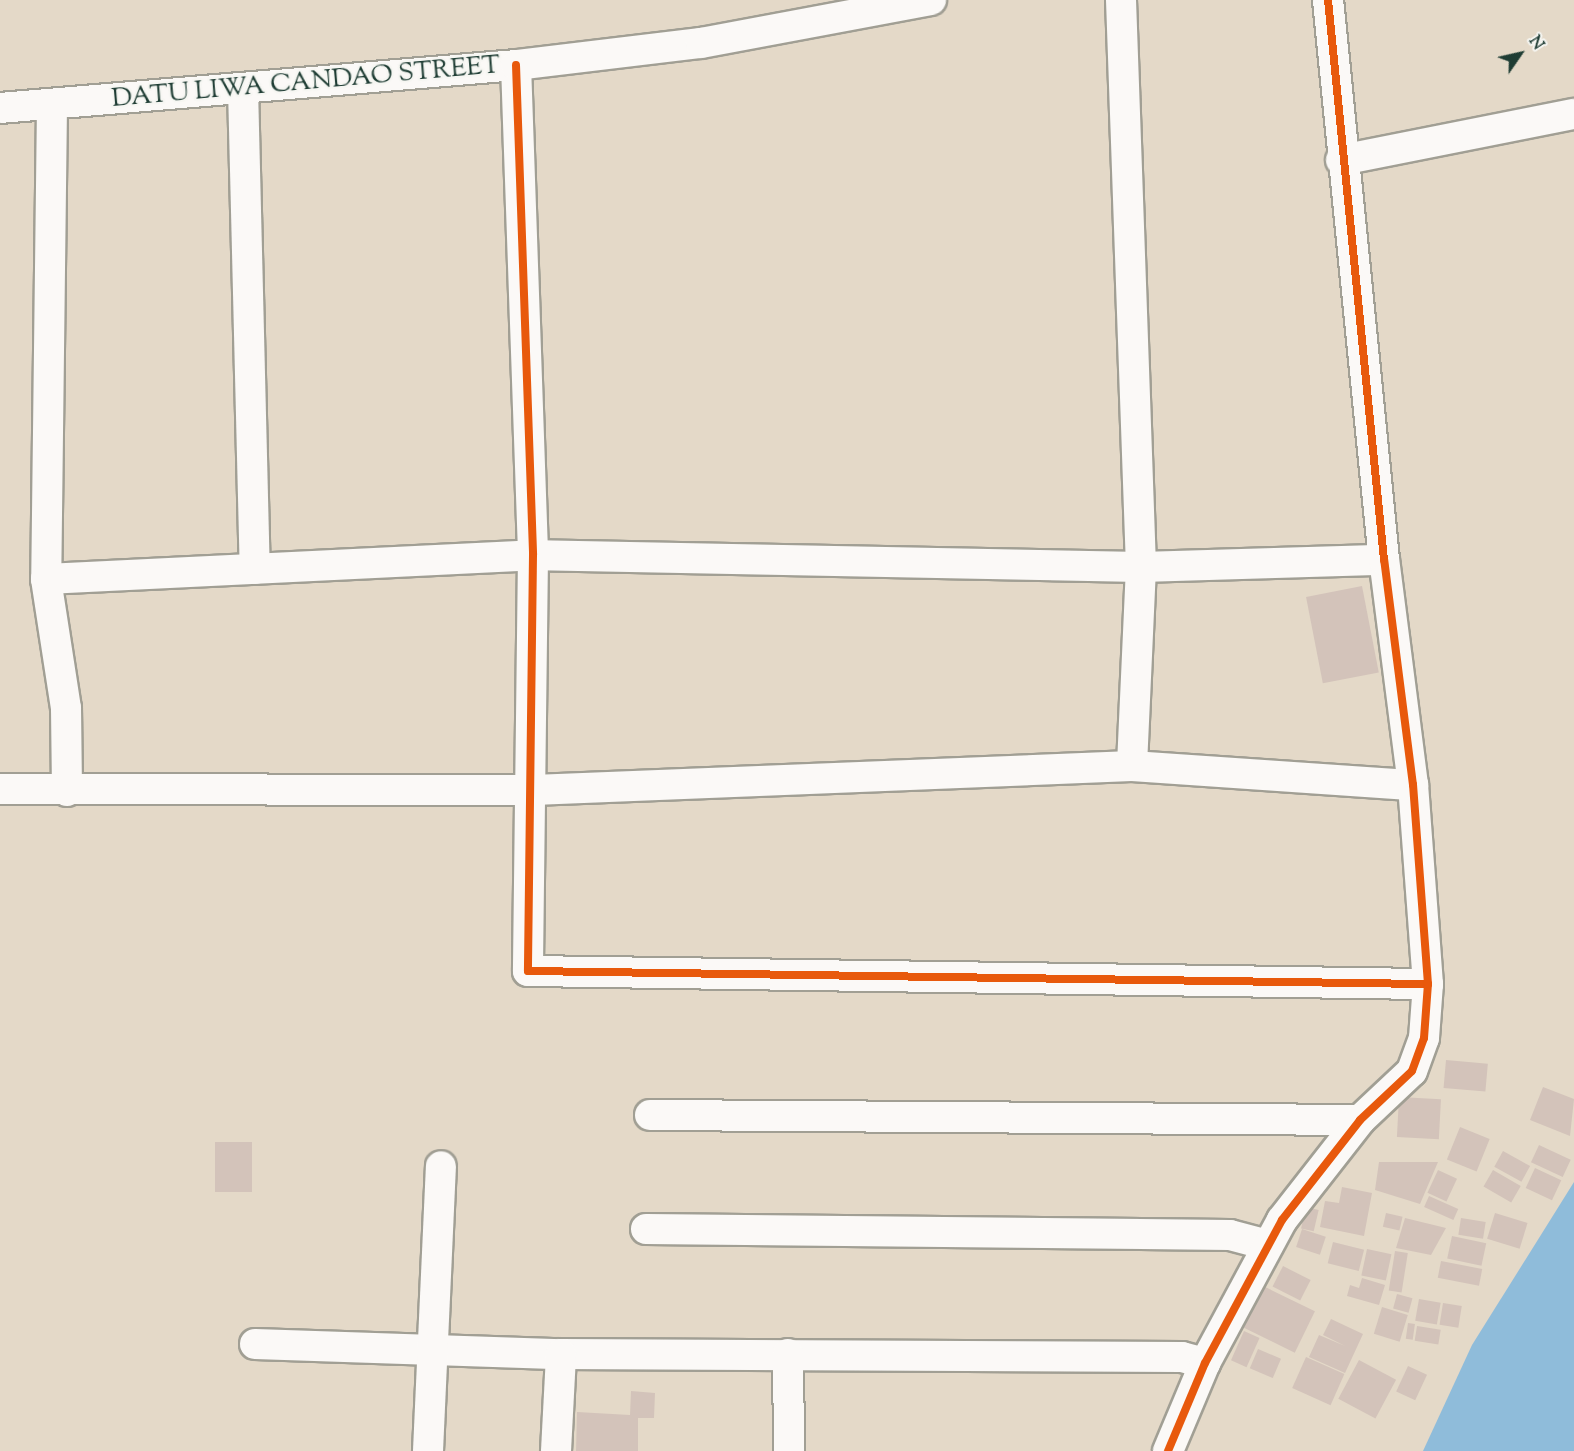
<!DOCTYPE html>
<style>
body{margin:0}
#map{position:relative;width:1574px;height:1451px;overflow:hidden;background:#e4d9c8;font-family:"Sorts Mill Goudy",serif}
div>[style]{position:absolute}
.water>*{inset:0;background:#8fbcda}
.building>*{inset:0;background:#d3c3ba;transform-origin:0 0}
.roads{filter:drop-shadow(2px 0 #a19f94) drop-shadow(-2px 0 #a19f94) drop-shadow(0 2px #a19f94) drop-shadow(0 -2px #a19f94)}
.street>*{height:30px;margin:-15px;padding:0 15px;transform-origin:15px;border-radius:15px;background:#fbf9f7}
.cycleway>*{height:8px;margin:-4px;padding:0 4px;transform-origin:4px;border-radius:4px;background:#e8590c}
span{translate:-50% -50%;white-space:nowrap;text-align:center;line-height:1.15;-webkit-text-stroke:4.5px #f6f6f2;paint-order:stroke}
.street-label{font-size:26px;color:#1f3d34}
.north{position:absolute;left:1490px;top:24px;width:60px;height:60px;-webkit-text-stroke:4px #f6f6f2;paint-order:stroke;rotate:56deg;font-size:16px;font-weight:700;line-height:24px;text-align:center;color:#1f3d34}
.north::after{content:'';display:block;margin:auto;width:21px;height:27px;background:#1f3d34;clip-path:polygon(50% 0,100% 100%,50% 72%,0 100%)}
</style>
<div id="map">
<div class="water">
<i style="clip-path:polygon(1574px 1182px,1574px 1451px,1423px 1451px,1472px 1345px)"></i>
</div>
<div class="building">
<i style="left:1362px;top:586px;width:88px;height:57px;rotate:79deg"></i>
<i style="left:1446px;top:1060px;width:42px;height:28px;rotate:5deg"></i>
<i style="clip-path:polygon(1543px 1087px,1574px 1099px,1570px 1136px,1530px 1120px)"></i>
<i style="left:1399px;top:1097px;width:42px;height:40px;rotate:3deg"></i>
<i style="left:1460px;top:1127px;width:32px;height:35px;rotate:22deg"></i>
<i style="left:215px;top:1142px;width:37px;height:50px"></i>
<i style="left:1539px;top:1145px;width:35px;height:19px;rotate:25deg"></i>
<i style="left:1503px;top:1151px;width:31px;height:18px;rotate:29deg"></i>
<i style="clip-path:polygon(1379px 1162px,1438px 1162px,1420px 1204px,1375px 1190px)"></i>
<i style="left:1535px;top:1168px;width:29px;height:22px;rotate:25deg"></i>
<i style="left:1438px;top:1170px;width:21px;height:25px;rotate:25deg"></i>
<i style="left:1493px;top:1170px;width:32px;height:19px;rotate:30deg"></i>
<i style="clip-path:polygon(1342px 1187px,1372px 1193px,1364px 1236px,1320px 1227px,1325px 1201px,1339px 1203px)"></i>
<i style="left:1429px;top:1196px;width:32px;height:12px;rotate:24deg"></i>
<i style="left:1306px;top:1207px;width:13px;height:22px;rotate:13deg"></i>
<i style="left:1386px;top:1213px;width:17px;height:14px;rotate:13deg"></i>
<i style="left:1495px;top:1213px;width:34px;height:27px;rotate:17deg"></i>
<i style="clip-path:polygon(1405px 1218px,1446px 1228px,1431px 1255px,1396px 1248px)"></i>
<i style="left:1461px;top:1218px;width:25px;height:17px;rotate:9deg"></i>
<i style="left:1302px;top:1229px;width:25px;height:19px;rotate:18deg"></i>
<i style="left:1452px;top:1236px;width:35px;height:23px;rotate:12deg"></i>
<i style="left:1333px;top:1242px;width:32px;height:22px;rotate:14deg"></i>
<i style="left:1367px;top:1249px;width:25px;height:27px;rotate:12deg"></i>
<i style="left:1395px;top:1251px;width:13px;height:40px;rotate:9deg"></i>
<i style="left:1441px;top:1261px;width:42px;height:17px;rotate:11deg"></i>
<i style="left:1283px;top:1266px;width:31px;height:23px;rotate:27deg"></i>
<i style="clip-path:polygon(1362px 1278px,1385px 1285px,1379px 1305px,1347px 1296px,1350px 1285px,1359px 1288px)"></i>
<i style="left:1261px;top:1285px;width:60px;height:46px;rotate:26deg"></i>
<i style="left:1397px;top:1294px;width:16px;height:15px;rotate:15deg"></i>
<i style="left:1419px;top:1299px;width:22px;height:22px;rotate:10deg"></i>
<i style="left:1443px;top:1303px;width:19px;height:22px;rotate:9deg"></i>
<i style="left:1382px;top:1307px;width:27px;height:28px;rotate:17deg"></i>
<i style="clip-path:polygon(1331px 1319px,1363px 1334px,1345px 1373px,1309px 1357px,1319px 1335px,1345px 1346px,1323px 1335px)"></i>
<i style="left:1408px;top:1323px;width:7px;height:16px;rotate:8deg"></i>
<i style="left:1417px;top:1326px;width:24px;height:15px;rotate:9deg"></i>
<i style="left:1244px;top:1331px;width:17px;height:32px;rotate:24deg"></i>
<i style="left:1258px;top:1349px;width:25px;height:21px;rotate:23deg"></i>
<i style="left:1306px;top:1357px;width:42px;height:34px;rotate:24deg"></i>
<i style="left:1359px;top:1360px;width:42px;height:44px;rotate:28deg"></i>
<i style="left:1408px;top:1366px;width:21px;height:28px;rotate:25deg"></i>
<i style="clip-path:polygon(631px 1391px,655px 1393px,654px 1418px,638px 1418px,638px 1451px,576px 1451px,577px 1412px,630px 1415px)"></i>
</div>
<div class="roads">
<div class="street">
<i style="left:1121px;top:0;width:567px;rotate:87.98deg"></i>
<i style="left:1141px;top:567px;width:199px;rotate:92.6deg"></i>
<i style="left:516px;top:65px;width:490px;rotate:88deg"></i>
<i style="left:533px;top:555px;width:416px;rotate:90.7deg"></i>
<i style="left:528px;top:971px;width:900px;rotate:0.83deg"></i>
<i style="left:243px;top:88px;width:481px;rotate:88.6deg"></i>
<i style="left:52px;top:105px;width:474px;rotate:90.7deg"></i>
<i style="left:46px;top:579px;width:131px;rotate:81.2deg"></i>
<i style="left:66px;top:708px;width:83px;rotate:89.3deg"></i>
<i style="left:0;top:108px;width:518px;rotate:-4.76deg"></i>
<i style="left:516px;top:65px;width:186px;rotate:-6.8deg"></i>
<i style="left:701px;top:43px;width:234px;rotate:-10.6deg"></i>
<i style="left:1341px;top:160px;width:237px;rotate:-11.2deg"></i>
<i style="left:46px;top:579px;width:488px;rotate:-2.8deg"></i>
<i style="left:533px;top:555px;width:608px;rotate:1.13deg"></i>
<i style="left:1141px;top:567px;width:243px;rotate:-1.7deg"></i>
<i style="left:0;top:789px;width:533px;rotate:0.11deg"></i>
<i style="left:533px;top:790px;width:599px;rotate:-2.29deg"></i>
<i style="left:1132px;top:766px;width:282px;rotate:3.9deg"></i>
<i style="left:650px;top:1115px;width:710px;rotate:0.4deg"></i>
<i style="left:646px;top:1229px;width:584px;rotate:0.59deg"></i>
<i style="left:1230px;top:1235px;width:39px;rotate:15deg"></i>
<i style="left:255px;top:1344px;width:306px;rotate:1.9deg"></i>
<i style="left:561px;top:1354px;width:621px;rotate:0.28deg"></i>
<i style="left:1182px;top:1357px;width:24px;rotate:15deg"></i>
<i style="left:788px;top:1354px;width:97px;rotate:89.4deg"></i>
<i style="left:428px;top:1451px;width:285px;rotate:-87.4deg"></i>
<i style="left:556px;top:1451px;width:97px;rotate:-87deg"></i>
<i style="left:1168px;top:1451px;width:95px;rotate:-67.2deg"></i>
<i style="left:1205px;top:1363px;width:162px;rotate:-61.7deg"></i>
<i style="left:1282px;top:1220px;width:127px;rotate:-52deg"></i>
<i style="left:1360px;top:1120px;width:71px;rotate:-43.3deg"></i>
<i style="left:1412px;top:1071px;width:35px;rotate:-70deg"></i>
<i style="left:1424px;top:1038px;width:54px;rotate:-85.8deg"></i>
<i style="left:1428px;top:984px;width:200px;rotate:-94.3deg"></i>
<i style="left:1413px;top:785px;width:227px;rotate:-97.3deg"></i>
<i style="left:1384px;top:560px;width:563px;rotate:-95.71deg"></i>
</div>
</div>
<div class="cycleway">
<i style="left:516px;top:65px;width:490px;rotate:88deg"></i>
<i style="left:533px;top:555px;width:416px;rotate:90.7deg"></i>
<i style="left:528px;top:971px;width:900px;rotate:0.83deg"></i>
<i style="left:1168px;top:1451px;width:95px;rotate:-67.2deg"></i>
<i style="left:1205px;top:1363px;width:162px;rotate:-61.7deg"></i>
<i style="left:1282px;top:1220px;width:127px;rotate:-52deg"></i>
<i style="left:1360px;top:1120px;width:71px;rotate:-43.3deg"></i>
<i style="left:1412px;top:1071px;width:35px;rotate:-70deg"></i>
<i style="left:1424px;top:1038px;width:54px;rotate:-85.8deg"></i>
<i style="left:1428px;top:984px;width:200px;rotate:-94.3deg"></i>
<i style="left:1413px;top:785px;width:227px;rotate:-97.3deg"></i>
<i style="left:1384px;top:560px;width:563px;rotate:-95.71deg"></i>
</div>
<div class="street-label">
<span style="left:306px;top:83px;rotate:-5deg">DATU LIWA CANDAO STREET</span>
</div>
<div class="north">N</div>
</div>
